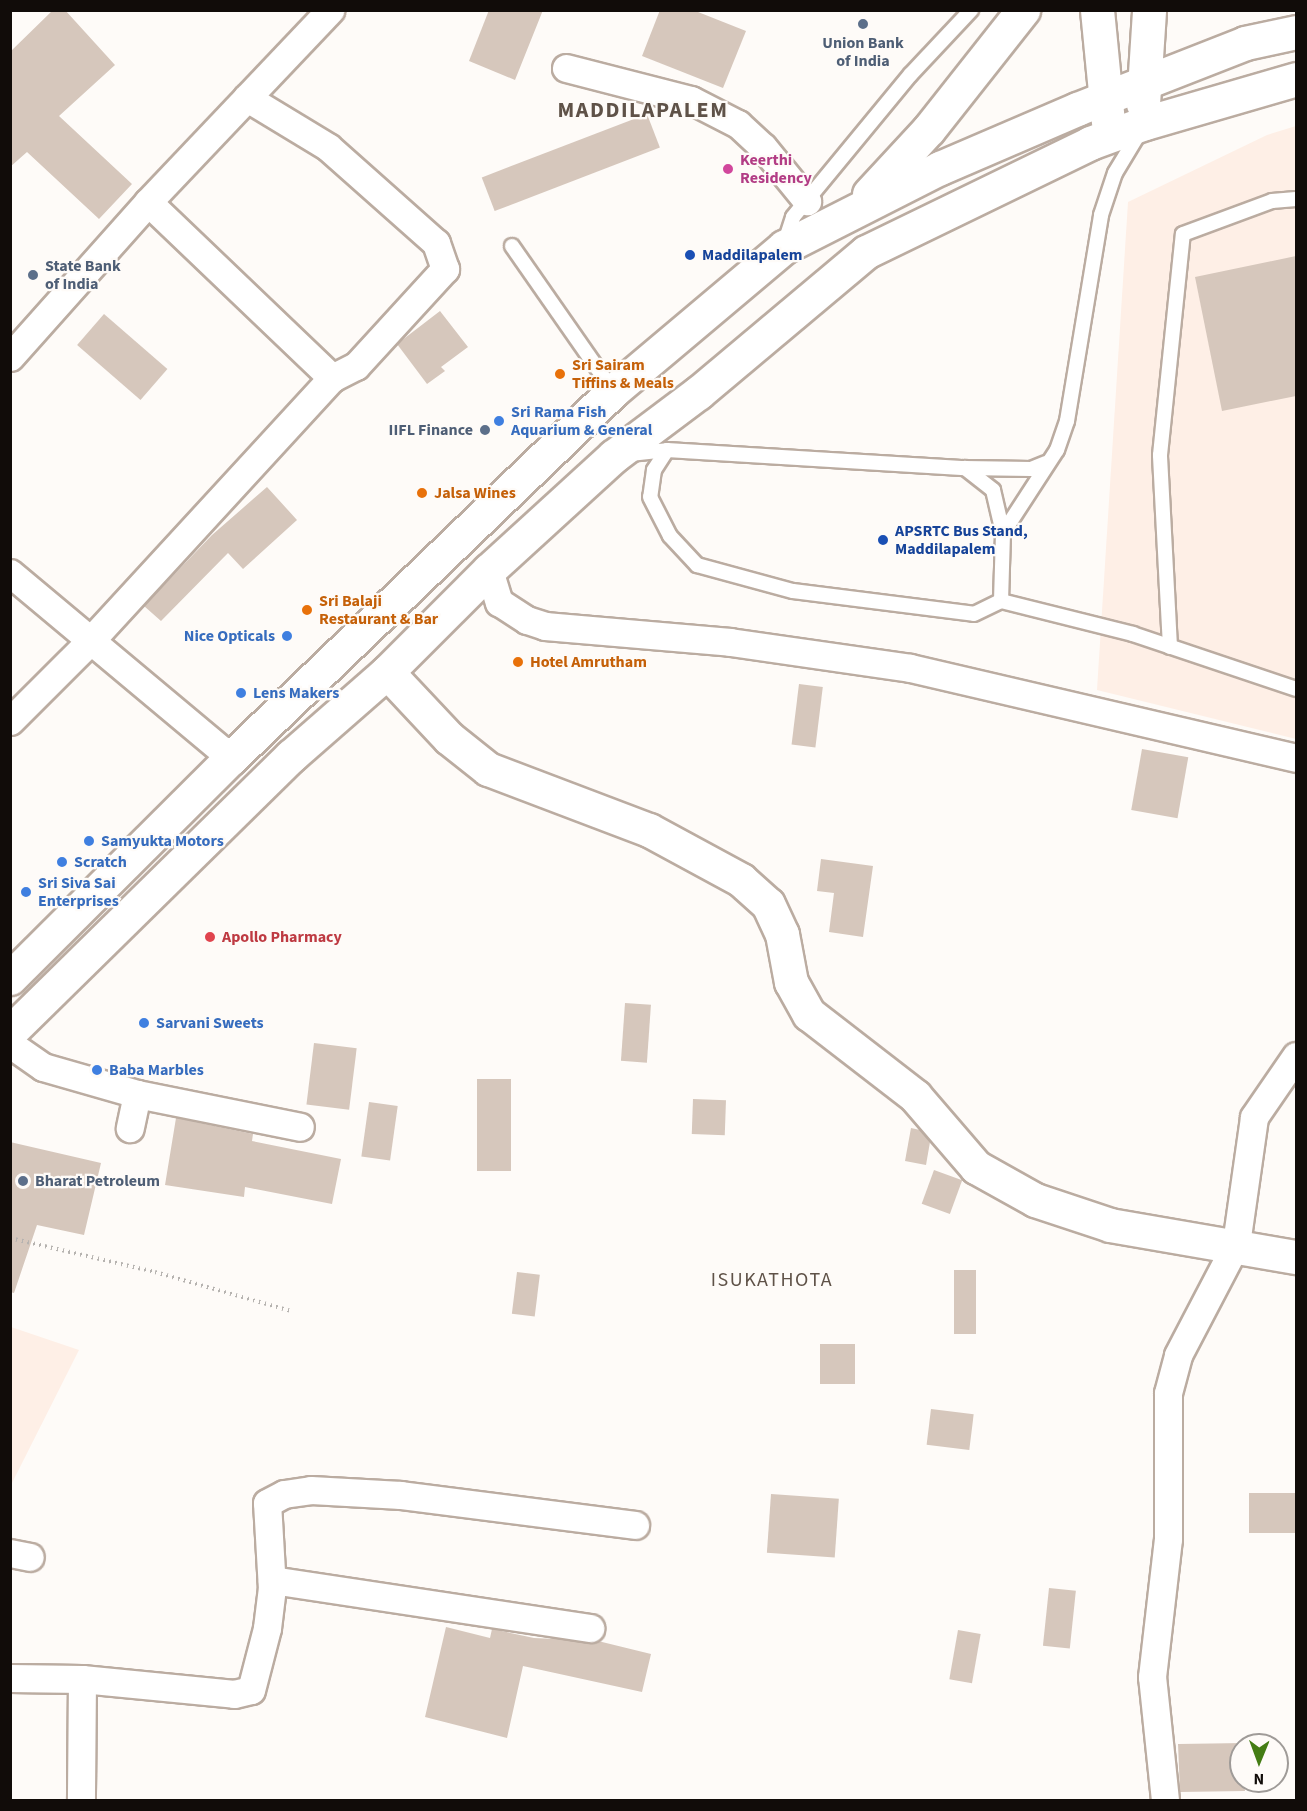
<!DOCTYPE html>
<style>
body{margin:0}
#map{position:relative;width:1307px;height:1811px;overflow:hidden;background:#fefbf8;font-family:"Source Sans 3",sans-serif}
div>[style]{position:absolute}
.built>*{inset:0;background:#feefe6}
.building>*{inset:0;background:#d6c7bc;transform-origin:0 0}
.path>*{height:4px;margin-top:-2px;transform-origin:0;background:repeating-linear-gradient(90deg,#b6b3b0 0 1.5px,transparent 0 6px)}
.roads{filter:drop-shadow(2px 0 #bbaca1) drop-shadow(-2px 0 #bbaca1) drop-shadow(0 2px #bbaca1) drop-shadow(0 -2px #bbaca1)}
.service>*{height:14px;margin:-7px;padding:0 7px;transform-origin:7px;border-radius:7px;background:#fff}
.minor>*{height:27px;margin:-13.5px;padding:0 13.5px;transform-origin:13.5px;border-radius:13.5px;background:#fff}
.tertiary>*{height:33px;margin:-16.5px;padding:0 16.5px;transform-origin:16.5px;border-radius:16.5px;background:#fff}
.primary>*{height:33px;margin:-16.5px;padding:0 16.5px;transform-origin:16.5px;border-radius:16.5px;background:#fff}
.dots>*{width:16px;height:16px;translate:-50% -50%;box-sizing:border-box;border:3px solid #fefbf8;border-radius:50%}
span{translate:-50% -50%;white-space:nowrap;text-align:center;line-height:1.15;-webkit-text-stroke:4.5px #fefbf8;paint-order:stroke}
.service-label{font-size:16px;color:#4e5e75;font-weight:700}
.left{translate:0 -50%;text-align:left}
.right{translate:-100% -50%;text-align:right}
.hotel-label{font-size:16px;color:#b23c85;font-weight:700}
.transit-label{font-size:16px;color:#164399;font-weight:700}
.food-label{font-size:16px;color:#c56008;font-weight:700}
.shop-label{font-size:16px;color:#366cbe;font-weight:700}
.health-label{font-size:16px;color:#be3a42;font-weight:700}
.quarter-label{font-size:20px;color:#5f5248;letter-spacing:1.5px}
.district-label{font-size:22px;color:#5f5248;font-weight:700;letter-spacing:1.5px}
.frame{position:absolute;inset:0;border:12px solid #110c09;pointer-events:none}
.north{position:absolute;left:1229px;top:1733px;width:60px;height:60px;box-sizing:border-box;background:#fefbf8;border:2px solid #9f9b98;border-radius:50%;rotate:181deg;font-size:16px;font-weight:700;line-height:24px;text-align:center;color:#110c09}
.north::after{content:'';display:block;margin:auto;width:21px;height:27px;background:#447d14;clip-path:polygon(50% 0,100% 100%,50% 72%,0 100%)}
</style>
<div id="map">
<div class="built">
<i style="clip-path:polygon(1296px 126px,1296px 739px,1097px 690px,1128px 202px,1267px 135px)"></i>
<i style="clip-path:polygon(11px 1327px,79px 1350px,12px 1483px,10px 1483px)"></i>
</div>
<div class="building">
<i style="clip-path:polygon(53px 10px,65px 10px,115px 65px,59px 116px,132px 184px,99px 219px,27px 152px,10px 167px,10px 52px)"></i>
<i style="clip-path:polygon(489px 10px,543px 10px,515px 80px,469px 61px)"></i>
<i style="clip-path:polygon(660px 10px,693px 10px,746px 31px,723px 88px,642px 56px)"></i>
<i style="left:647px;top:114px;width:36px;height:177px;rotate:69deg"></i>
<i style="clip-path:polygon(1296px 256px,1296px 396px,1222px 411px,1195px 277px)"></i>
<i style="clip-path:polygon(440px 311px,468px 347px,441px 367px,445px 371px,427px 384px,397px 344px)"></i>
<i style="left:104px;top:314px;width:84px;height:41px;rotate:41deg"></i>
<i style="clip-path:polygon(267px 487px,297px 520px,243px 569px,228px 553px,161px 621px,144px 606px,212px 535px)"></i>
<i style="left:799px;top:684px;width:24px;height:61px;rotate:7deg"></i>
<i style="left:1142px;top:749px;width:47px;height:62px;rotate:10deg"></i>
<i style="clip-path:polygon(821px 859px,873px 866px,863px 937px,829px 932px,834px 893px,817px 891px)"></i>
<i style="left:625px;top:1003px;width:26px;height:58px;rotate:4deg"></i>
<i style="left:314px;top:1043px;width:43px;height:62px;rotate:7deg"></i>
<i style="left:477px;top:1079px;width:34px;height:92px"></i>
<i style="left:693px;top:1099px;width:33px;height:35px;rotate:2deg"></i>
<i style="left:369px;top:1102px;width:29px;height:55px;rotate:8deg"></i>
<i style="clip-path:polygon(176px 1118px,253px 1134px,252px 1141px,341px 1159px,332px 1204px,245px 1187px,244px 1197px,165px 1185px)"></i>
<i style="clip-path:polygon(911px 1128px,920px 1130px,930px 1142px,926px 1165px,905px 1161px)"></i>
<i style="clip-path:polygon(10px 1142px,101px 1163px,84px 1235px,37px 1225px,14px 1293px,10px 1292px)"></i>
<i style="left:934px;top:1170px;width:30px;height:36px;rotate:20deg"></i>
<i style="left:954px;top:1270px;width:22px;height:64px"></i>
<i style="left:517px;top:1272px;width:23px;height:42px;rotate:7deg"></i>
<i style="left:820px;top:1344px;width:35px;height:40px"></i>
<i style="left:931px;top:1409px;width:43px;height:36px;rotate:7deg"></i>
<i style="left:1249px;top:1493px;width:47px;height:40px"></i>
<i style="left:771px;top:1494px;width:68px;height:59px;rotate:4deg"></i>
<i style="left:1049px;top:1588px;width:27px;height:58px;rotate:6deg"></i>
<i style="clip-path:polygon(446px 1627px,490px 1638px,492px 1629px,534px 1638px,598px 1641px,651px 1654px,642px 1692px,523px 1666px,507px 1738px,425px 1717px)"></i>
<i style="left:958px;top:1630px;width:23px;height:50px;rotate:10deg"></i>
<i style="clip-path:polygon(1244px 1743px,1241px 1781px,1244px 1781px,1245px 1791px,1180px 1792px,1178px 1744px)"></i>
</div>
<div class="path">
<i style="left:10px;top:1238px;width:149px;rotate:13.2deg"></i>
<i style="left:155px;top:1272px;width:141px;rotate:16deg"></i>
</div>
<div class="roads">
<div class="service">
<i style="left:785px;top:242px;width:26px;rotate:-72deg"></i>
<i style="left:793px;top:217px;width:185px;rotate:-50.5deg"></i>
<i style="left:911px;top:74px;width:88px;rotate:-46.8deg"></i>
<i style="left:512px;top:246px;width:177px;rotate:55.1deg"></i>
<i style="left:667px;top:450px;width:24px;rotate:123deg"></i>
<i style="left:654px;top:470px;width:27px;rotate:98deg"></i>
<i style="left:650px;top:497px;width:44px;rotate:62.9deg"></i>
<i style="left:670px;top:536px;width:40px;rotate:47deg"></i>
<i style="left:697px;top:565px;width:99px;rotate:15.2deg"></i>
<i style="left:793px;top:591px;width:182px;rotate:7.2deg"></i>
<i style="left:974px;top:614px;width:30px;rotate:-26deg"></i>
<i style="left:1001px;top:601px;width:68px;rotate:-88.3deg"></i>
<i style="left:1003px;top:533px;width:44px;rotate:-103.1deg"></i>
<i style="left:993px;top:490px;width:36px;rotate:-142deg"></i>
<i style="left:630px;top:454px;width:37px;rotate:-6deg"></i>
<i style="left:667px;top:450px;width:299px;rotate:3.5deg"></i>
<i style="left:965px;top:468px;width:66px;rotate:0.9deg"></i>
<i style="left:1031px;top:469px;width:16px;rotate:-22deg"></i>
<i style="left:1003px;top:533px;width:99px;rotate:-57deg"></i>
<i style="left:1057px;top:450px;width:31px;rotate:-71deg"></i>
<i style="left:1067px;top:421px;width:209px;rotate:-80.6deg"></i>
<i style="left:1101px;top:215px;width:44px;rotate:-71.6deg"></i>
<i style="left:1115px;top:173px;width:50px;rotate:-58.8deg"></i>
<i style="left:1001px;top:601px;width:136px;rotate:14deg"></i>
<i style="left:1133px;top:634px;width:172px;rotate:18.6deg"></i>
<i style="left:1170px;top:647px;width:192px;rotate:-93deg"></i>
<i style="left:1160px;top:455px;width:222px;rotate:-84.1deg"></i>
<i style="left:1183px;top:234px;width:95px;rotate:-20.3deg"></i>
<i style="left:1272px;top:201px;width:24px;rotate:-5deg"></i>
</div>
<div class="minor">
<i style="left:566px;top:68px;width:129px;rotate:14.4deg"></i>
<i style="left:691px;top:100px;width:53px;rotate:27.1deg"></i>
<i style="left:738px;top:124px;width:34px;rotate:43deg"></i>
<i style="left:763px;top:147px;width:70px;rotate:50.8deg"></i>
<i style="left:148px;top:202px;width:255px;rotate:43.7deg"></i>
<i style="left:10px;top:357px;width:208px;rotate:-48.3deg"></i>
<i style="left:148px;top:202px;width:265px;rotate:-46.5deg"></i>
<i style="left:489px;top:570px;width:34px;rotate:73deg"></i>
<i style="left:499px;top:602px;width:33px;rotate:33deg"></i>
<i style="left:527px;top:620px;width:19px;rotate:18deg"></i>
<i style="left:545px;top:626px;width:186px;rotate:4.9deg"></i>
<i style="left:730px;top:642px;width:182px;rotate:8.2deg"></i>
<i style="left:910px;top:668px;width:396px;rotate:13.1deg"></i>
<i style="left:10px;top:573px;width:288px;rotate:39.9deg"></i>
<i style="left:10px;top:721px;width:115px;rotate:-45deg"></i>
<i style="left:91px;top:640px;width:356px;rotate:-47.4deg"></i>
<i style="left:332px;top:378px;width:27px;rotate:-27deg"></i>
<i style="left:356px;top:366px;width:132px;rotate:-47.5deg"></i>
<i style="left:445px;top:269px;width:28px;rotate:-109deg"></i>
<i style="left:436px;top:243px;width:144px;rotate:-138.4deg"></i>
<i style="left:328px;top:147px;width:95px;rotate:-148.8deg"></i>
<i style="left:10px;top:1044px;width:40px;rotate:34.9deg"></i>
<i style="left:43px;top:1067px;width:98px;rotate:16deg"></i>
<i style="left:137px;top:1094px;width:35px;rotate:102deg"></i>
<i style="left:137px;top:1094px;width:166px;rotate:11.4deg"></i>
<i style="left:10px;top:1553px;width:20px;rotate:11deg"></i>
<i style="left:272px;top:1580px;width:322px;rotate:8.6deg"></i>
<i style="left:10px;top:1678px;width:72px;rotate:0.8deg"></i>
<i style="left:82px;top:1679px;width:121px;rotate:90.5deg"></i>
<i style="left:82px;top:1679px;width:153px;rotate:5.6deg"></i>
<i style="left:234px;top:1694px;width:17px;rotate:-13deg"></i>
<i style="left:251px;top:1690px;width:64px;rotate:-75.5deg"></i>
<i style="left:267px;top:1628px;width:39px;rotate:-83deg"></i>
<i style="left:272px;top:1589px;width:86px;rotate:-93.3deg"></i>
<i style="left:267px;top:1503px;width:19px;rotate:-28deg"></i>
<i style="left:284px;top:1494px;width:27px;rotate:-8deg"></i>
<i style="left:311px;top:1490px;width:90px;rotate:3.2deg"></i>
<i style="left:401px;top:1495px;width:236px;rotate:7.3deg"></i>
<i style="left:1165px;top:1800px;width:124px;rotate:-96deg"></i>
<i style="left:1152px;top:1677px;width:139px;rotate:-83.4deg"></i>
<i style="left:1168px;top:1539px;width:146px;rotate:-90deg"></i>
<i style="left:1168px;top:1393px;width:39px;rotate:-75deg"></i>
<i style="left:1178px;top:1355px;width:125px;rotate:-62.4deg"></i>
<i style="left:1236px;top:1244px;width:128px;rotate:-81.9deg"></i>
<i style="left:1254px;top:1117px;width:74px;rotate:-55.5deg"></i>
</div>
<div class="tertiary">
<i style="left:387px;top:672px;width:91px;rotate:46.8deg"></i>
<i style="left:449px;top:738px;width:50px;rotate:38.5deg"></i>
<i style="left:488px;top:769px;width:172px;rotate:20.8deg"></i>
<i style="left:649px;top:830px;width:105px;rotate:28.5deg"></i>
<i style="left:741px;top:880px;width:36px;rotate:42deg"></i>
<i style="left:768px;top:904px;width:33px;rotate:65deg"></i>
<i style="left:782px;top:934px;width:49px;rotate:79.4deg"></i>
<i style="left:791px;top:982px;width:37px;rotate:61deg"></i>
<i style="left:809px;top:1014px;width:134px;rotate:37.7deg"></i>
<i style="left:915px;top:1096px;width:94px;rotate:49.3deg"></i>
<i style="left:976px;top:1167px;width:68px;rotate:29.2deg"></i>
<i style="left:1035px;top:1200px;width:79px;rotate:18.4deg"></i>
<i style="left:1110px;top:1225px;width:189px;rotate:9.8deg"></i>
</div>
<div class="primary">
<i style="left:1097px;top:10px;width:113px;rotate:84.4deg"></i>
<i style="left:1143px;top:104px;width:94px;rotate:-86.3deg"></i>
<i style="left:869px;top:194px;width:88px;rotate:-47.3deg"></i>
<i style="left:929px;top:129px;width:152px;rotate:-51.7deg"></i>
<i style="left:10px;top:978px;width:312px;rotate:-44.9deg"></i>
<i style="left:231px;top:758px;width:530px;rotate:-43.85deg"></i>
<i style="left:613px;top:391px;width:224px;rotate:-40.1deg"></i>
<i style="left:784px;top:247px;width:175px;rotate:-26.9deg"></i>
<i style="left:940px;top:168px;width:149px;rotate:-23.3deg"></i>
<i style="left:1077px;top:109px;width:180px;rotate:-21.4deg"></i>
<i style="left:1245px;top:43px;width:52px;rotate:-12.2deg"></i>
<i style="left:10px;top:1032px;width:394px;rotate:-44.5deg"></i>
<i style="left:291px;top:756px;width:128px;rotate:-41.2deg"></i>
<i style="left:387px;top:672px;width:144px;rotate:-45deg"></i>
<i style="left:489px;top:570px;width:169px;rotate:-42.4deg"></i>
<i style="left:614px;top:456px;width:105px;rotate:-36.9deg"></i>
<i style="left:698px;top:393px;width:219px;rotate:-40deg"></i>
<i style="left:866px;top:252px;width:249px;rotate:-25.9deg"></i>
<i style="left:1090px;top:143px;width:59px;rotate:-20deg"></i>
<i style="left:1145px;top:123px;width:157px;rotate:-16.2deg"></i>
</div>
</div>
<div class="dots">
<i style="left:863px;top:24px;background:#5c6f8a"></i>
<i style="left:728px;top:169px;background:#d1479c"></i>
<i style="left:690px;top:255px;background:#1a4fb4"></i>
<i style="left:33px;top:275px;background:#5c6f8a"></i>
<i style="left:560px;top:374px;background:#e8710a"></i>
<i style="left:499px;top:421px;background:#3f7fe0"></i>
<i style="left:485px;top:430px;background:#5c6f8a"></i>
<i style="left:422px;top:493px;background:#e8710a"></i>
<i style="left:883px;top:540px;background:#1a4fb4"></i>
<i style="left:307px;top:610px;background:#e8710a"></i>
<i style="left:287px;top:636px;background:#3f7fe0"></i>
<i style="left:518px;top:662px;background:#e8710a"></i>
<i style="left:241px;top:693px;background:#3f7fe0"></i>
<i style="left:89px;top:841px;background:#3f7fe0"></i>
<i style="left:62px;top:862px;background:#3f7fe0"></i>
<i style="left:26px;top:892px;background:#3f7fe0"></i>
<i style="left:210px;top:937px;background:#e0444e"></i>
<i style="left:144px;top:1023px;background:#3f7fe0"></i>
<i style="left:97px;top:1070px;background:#3f7fe0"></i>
<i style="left:23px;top:1181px;background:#5c6f8a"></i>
</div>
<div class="service-label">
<span style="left:863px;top:52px">Union Bank<br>of India</span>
<span class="left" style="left:45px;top:275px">State Bank<br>of India</span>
<span class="right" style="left:473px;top:430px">IIFL Finance</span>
<span class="left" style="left:35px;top:1181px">Bharat Petroleum</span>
</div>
<div class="hotel-label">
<span class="left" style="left:740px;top:169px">Keerthi<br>Residency</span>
</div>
<div class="transit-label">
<span class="left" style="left:702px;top:255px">Maddilapalem</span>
<span class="left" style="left:895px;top:540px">APSRTC Bus Stand,<br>Maddilapalem</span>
</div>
<div class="food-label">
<span class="left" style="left:572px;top:374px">Sri Sairam<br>Tiffins &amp; Meals</span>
<span class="left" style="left:434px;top:493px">Jalsa Wines</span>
<span class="left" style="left:319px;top:610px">Sri Balaji<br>Restaurant &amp; Bar</span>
<span class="left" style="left:530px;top:662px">Hotel Amrutham</span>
</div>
<div class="shop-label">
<span class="left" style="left:511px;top:421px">Sri Rama Fish<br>Aquarium &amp; General</span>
<span class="right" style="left:275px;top:636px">Nice Opticals</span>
<span class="left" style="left:253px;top:693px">Lens Makers</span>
<span class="left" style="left:101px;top:841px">Samyukta Motors</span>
<span class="left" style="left:74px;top:862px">Scratch</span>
<span class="left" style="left:38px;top:892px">Sri Siva Sai<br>Enterprises</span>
<span class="left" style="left:156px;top:1023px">Sarvani Sweets</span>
<span class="left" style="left:109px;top:1070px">Baba Marbles</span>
</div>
<div class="health-label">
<span class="left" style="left:222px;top:937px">Apollo Pharmacy</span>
</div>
<div class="quarter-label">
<span style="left:772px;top:1280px">ISUKATHOTA</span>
</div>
<div class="district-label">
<span style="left:643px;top:111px">MADDILAPALEM</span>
</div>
<div class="frame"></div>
<div class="north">N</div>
</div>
